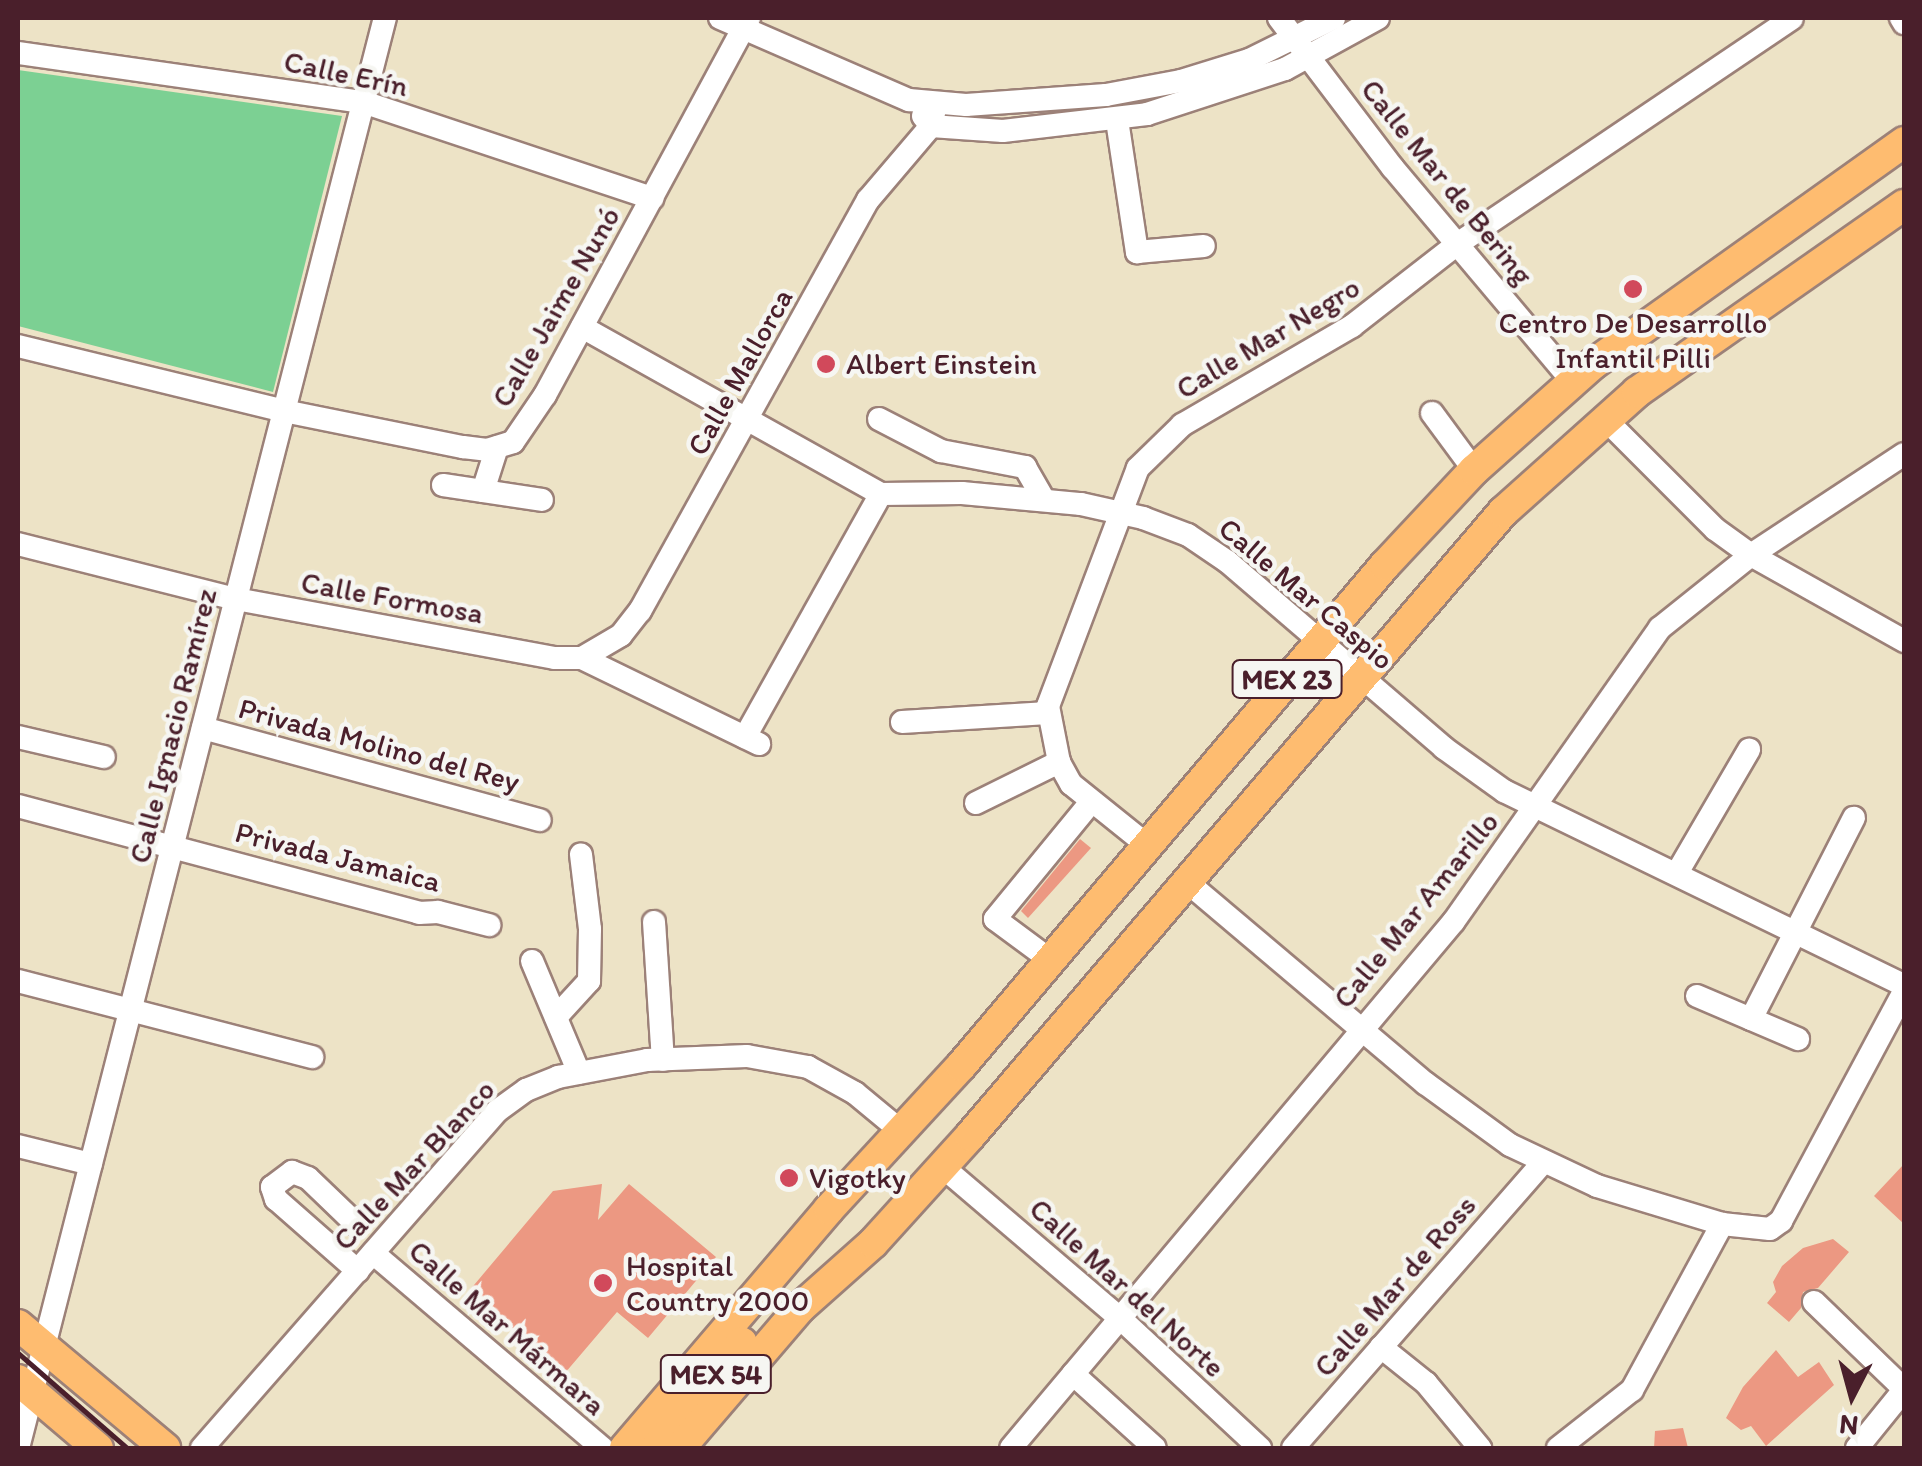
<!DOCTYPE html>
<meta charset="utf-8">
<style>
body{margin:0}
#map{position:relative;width:1922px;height:1466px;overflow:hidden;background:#ede3c6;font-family:Itim,sans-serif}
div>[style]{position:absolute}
.green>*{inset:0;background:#7cd093}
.building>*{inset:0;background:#ec9882}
.roads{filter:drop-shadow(2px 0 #9c8178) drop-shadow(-2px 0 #9c8178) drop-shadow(0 2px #9c8178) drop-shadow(0 -2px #9c8178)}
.minor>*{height:22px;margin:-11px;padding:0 11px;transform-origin:11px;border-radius:11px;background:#fff}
.major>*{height:30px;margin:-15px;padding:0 15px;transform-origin:15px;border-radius:15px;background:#febc70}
.rail>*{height:5px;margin:-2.5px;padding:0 2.5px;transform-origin:2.5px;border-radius:2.5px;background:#4a1f2b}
.dots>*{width:28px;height:28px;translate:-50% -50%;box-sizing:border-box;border:5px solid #f6f6f2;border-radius:50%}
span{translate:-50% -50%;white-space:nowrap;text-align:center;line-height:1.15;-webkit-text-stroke:9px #f6f6f2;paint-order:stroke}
.shield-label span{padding:2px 8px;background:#f6f6f2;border:2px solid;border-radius:8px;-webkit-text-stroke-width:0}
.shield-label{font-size:28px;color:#4a1f2b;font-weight:700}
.street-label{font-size:30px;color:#4a1f2b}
.poi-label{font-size:30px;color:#4a1f2b}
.left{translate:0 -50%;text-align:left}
.frame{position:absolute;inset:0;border:20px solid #4a1f2b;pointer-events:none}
.north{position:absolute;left:1802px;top:1346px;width:100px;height:100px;-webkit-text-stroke:8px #f6f6f2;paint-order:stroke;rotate:186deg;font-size:28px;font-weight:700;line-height:40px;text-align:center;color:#4a1f2b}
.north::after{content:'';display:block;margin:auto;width:35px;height:45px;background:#4a1f2b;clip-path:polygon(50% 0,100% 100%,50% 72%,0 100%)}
</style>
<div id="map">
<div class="green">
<i style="clip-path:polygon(18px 70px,342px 116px,273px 392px,18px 326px)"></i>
</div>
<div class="building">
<i style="clip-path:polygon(1080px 839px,1091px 848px,1028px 918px,1021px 911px)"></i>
<i style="clip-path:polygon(1904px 1164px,1904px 1224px,1874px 1196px)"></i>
<i style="clip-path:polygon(602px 1184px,598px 1220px,629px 1184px,716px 1257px,648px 1338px,617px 1312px,565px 1373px,469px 1291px,553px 1191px)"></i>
<i style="clip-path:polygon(1833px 1239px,1849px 1252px,1818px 1288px,1803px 1292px,1801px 1308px,1789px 1322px,1767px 1303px,1776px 1292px,1773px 1282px,1782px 1266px,1803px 1248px)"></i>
<i style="clip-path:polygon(1776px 1350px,1798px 1377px,1819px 1362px,1834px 1385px,1766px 1446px,1751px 1426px,1741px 1430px,1726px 1418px,1743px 1387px)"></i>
<i style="clip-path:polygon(1683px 1428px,1688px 1448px,1654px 1448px,1655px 1431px)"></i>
</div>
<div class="roads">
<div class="minor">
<i style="left:720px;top:18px;width:206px;rotate:23.5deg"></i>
<i style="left:909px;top:100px;width:57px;rotate:5deg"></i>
<i style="left:966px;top:105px;width:140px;rotate:-4.1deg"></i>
<i style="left:1106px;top:95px;width:76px;rotate:-10.6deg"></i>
<i style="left:1181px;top:81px;width:71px;rotate:-17.2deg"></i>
<i style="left:1249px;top:60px;width:95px;rotate:-26.3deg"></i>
<i style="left:1279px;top:18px;width:188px;rotate:52.8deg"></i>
<i style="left:1393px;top:168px;width:280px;rotate:49.9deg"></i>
<i style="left:1901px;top:18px;width:6px;rotate:59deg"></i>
<i style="left:18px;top:53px;width:348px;rotate:8.1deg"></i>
<i style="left:363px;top:102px;width:305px;rotate:18.4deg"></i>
<i style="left:923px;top:116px;width:13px;rotate:51deg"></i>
<i style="left:931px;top:126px;width:72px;rotate:4deg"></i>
<i style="left:1003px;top:131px;width:145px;rotate:-6.7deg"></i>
<i style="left:1147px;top:114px;width:145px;rotate:-18.1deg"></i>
<i style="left:1285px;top:69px;width:106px;rotate:-28.7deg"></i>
<i style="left:1117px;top:120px;width:134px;rotate:81.4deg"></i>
<i style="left:1137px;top:252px;width:67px;rotate:-5.1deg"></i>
<i style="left:582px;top:327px;width:342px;rotate:29.2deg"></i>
<i style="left:881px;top:494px;width:81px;rotate:-0.7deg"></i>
<i style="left:962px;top:493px;width:120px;rotate:5.3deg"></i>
<i style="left:1081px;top:504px;width:64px;rotate:12.7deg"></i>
<i style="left:1143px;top:518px;width:48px;rotate:20.7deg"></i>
<i style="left:1188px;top:535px;width:48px;rotate:34deg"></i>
<i style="left:1228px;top:562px;width:285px;rotate:40.7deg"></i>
<i style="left:1444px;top:748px;width:74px;rotate:35.6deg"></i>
<i style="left:1504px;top:791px;width:445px;rotate:25.9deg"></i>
<i style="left:18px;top:346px;width:274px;rotate:13.7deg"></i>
<i style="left:284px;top:411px;width:183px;rotate:11.4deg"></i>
<i style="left:463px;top:447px;width:24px;rotate:7deg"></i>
<i style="left:487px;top:450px;width:27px;rotate:-17deg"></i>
<i style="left:513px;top:442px;width:57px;rotate:-55.8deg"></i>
<i style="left:545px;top:395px;width:429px;rotate:-61.6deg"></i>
<i style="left:1432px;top:413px;width:71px;rotate:53.6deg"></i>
<i style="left:879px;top:419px;width:70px;rotate:27.3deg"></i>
<i style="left:941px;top:451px;width:86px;rotate:10.8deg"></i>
<i style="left:1025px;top:467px;width:38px;rotate:60deg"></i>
<i style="left:1606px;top:420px;width:154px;rotate:45deg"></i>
<i style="left:1715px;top:529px;width:44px;rotate:35.8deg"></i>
<i style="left:1751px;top:555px;width:176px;rotate:29.3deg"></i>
<i style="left:443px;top:485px;width:100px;rotate:8.6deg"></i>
<i style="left:483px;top:491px;width:46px;rotate:-72.3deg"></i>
<i style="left:18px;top:544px;width:225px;rotate:14.2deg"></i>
<i style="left:236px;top:599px;width:324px;rotate:10.5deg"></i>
<i style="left:555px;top:658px;width:27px"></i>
<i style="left:582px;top:658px;width:197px;rotate:25.9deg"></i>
<i style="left:582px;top:658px;width:45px;rotate:-30.5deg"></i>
<i style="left:621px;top:635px;width:31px;rotate:-52deg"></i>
<i style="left:640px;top:611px;width:470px;rotate:-61deg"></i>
<i style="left:868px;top:200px;width:97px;rotate:-49.6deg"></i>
<i style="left:931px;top:126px;width:23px;rotate:-77deg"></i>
<i style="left:902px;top:722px;width:146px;rotate:-3.5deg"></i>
<i style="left:203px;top:728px;width:349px;rotate:15.3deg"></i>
<i style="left:18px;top:737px;width:88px;rotate:13.1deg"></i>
<i style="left:745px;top:737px;width:278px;rotate:-60.8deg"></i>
<i style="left:976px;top:803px;width:93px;rotate:-26.3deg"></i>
<i style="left:18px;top:806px;width:415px;rotate:14.9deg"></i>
<i style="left:419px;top:913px;width:19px;rotate:-3deg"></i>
<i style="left:438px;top:912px;width:53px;rotate:14.3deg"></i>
<i style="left:1147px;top:845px;width:97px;rotate:-141.2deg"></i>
<i style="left:1071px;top:784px;width:25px;rotate:-119deg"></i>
<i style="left:1059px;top:762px;width:57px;rotate:-101.1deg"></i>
<i style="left:1048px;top:706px;width:254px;rotate:-69.3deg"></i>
<i style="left:1138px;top:468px;width:62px;rotate:-44.3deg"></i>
<i style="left:1182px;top:425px;width:197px;rotate:-30.2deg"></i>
<i style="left:1352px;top:326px;width:132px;rotate:-37.9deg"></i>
<i style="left:1456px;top:245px;width:405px;rotate:-34deg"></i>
<i style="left:1677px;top:873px;width:143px;rotate:-59.7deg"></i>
<i style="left:1187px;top:882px;width:312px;rotate:40.2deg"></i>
<i style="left:1425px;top:1083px;width:105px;rotate:36.1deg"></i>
<i style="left:1510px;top:1145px;width:96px;rotate:25.2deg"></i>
<i style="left:1597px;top:1186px;width:131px;rotate:16.9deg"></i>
<i style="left:1722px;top:1224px;width:48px;rotate:5.9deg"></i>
<i style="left:1770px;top:1229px;width:14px;rotate:-36deg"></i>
<i style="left:1781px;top:1221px;width:260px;rotate:-61.8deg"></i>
<i style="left:654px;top:922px;width:138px;rotate:86.3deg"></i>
<i style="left:1049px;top:959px;width:67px;rotate:-143.5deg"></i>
<i style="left:995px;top:919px;width:151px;rotate:-50.6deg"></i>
<i style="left:532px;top:961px;width:121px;rotate:67.2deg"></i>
<i style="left:18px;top:981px;width:304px;rotate:14.5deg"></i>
<i style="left:1697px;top:996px;width:110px;rotate:23.1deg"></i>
<i style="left:556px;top:1017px;width:49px;rotate:-47.5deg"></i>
<i style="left:589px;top:981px;width:52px;rotate:-88.9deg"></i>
<i style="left:590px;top:929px;width:75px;rotate:-96.9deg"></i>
<i style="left:1751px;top:1019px;width:226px;rotate:-62.9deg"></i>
<i style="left:18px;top:1146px;width:75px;rotate:13.9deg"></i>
<i style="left:951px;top:1174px;width:223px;rotate:40.5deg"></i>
<i style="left:1121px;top:1319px;width:190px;rotate:42.9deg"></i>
<i style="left:357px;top:1225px;width:68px;rotate:-136.2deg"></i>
<i style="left:308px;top:1178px;width:17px;rotate:-159deg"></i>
<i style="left:292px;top:1172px;width:25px;rotate:143deg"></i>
<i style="left:272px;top:1187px;width:13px;rotate:72deg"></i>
<i style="left:276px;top:1199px;width:109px;rotate:41.3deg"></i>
<i style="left:373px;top:1253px;width:301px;rotate:40.4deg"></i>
<i style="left:1814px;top:1302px;width:125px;rotate:44deg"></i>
<i style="left:1381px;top:1347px;width:58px;rotate:38.7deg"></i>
<i style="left:1426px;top:1383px;width:85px;rotate:50.3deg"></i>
<i style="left:1073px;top:1374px;width:110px;rotate:42.1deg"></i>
<i style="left:18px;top:1448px;width:1476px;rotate:-75.61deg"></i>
<i style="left:202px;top:1448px;width:448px;rotate:-48.8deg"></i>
<i style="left:497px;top:1111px;width:36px;rotate:-36deg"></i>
<i style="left:526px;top:1090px;width:35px;rotate:-22deg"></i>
<i style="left:558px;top:1077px;width:91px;rotate:-10.8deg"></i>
<i style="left:647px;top:1060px;width:100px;rotate:-2.3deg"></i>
<i style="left:747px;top:1056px;width:62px;rotate:10.2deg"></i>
<i style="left:808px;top:1067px;width:54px;rotate:29deg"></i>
<i style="left:855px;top:1093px;width:60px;rotate:39.6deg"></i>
<i style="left:1011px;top:1448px;width:688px;rotate:-49.95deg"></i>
<i style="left:1454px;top:921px;width:358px;rotate:-54.9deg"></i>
<i style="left:1660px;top:628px;width:117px;rotate:-38.7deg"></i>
<i style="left:1751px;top:555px;width:183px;rotate:-33.4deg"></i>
<i style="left:1293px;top:1448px;width:380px;rotate:-48.8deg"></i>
<i style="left:1558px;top:1448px;width:94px;rotate:-38.1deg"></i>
<i style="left:1632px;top:1390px;width:189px;rotate:-61.5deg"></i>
<i style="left:1857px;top:1448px;width:75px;rotate:-51deg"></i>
</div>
<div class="major">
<i style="left:18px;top:1325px;width:192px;rotate:39.9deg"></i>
<i style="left:18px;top:1380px;width:105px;rotate:40.4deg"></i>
<i style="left:625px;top:1448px;width:314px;rotate:-49.5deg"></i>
<i style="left:829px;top:1209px;width:195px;rotate:-47.3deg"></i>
<i style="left:961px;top:1066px;width:656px;rotate:-49.76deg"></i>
<i style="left:1385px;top:565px;width:130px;rotate:-46.9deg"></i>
<i style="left:1474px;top:470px;width:159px;rotate:-41.7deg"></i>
<i style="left:1593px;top:364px;width:382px;rotate:-35.5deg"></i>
<i style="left:656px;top:1448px;width:136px;rotate:-50.9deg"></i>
<i style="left:680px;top:1448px;width:186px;rotate:-49.4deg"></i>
<i style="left:801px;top:1307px;width:96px;rotate:-41.6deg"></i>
<i style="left:873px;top:1243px;width:144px;rotate:-47.8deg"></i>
<i style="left:970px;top:1136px;width:821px;rotate:-49.5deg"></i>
<i style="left:1503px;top:512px;width:180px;rotate:-41.8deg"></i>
<i style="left:1637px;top:392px;width:326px;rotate:-35deg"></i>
</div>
</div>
<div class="rail">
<i style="left:18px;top:1353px;width:145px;rotate:41.1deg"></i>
</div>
<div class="dots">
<i style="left:1633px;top:289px;background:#d1495b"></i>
<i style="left:826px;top:364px;background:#d1495b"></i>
<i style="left:789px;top:1178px;background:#d1495b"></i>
<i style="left:603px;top:1283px;background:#d1495b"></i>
</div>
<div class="shield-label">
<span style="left:1287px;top:679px">MEX 23</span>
<span style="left:716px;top:1374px">MEX 54</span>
</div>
<div class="street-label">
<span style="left:346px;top:74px;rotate:12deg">Calle Erín</span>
<span style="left:1447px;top:182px;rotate:51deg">Calle Mar de Bering</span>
<span style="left:556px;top:307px;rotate:-60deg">Calle Jaime Nunó</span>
<span style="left:1268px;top:338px;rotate:-31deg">Calle Mar Negro</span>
<span style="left:740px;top:372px;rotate:-61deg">Calle Mallorca</span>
<span style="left:1306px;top:594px;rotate:40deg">Calle Mar Caspio</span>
<span style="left:392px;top:598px;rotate:10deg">Calle Formosa</span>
<span style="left:173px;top:726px;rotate:-76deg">Calle Ignacio Ramírez</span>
<span style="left:379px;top:745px;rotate:15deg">Privada Molino del Rey</span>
<span style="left:338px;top:857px;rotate:14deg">Privada Jamaica</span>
<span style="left:1416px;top:910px;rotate:-51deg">Calle Mar Amarillo</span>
<span style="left:414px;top:1165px;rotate:-47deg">Calle Mar Blanco</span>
<span style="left:1395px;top:1286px;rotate:-49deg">Calle Mar de Ross</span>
<span style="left:1127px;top:1288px;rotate:42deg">Calle Mar del Norte</span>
<span style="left:507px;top:1328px;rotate:41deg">Calle Mar Mármara</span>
</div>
<div class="poi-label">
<span style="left:1633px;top:340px">Centro De Desarrollo<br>Infantil Pilli</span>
<span class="left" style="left:846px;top:364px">Albert Einstein</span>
<span class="left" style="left:809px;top:1178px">Vigotky</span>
<span class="left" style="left:626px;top:1283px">Hospital<br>Country 2000</span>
</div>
<div class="frame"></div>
<div class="north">N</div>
</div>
